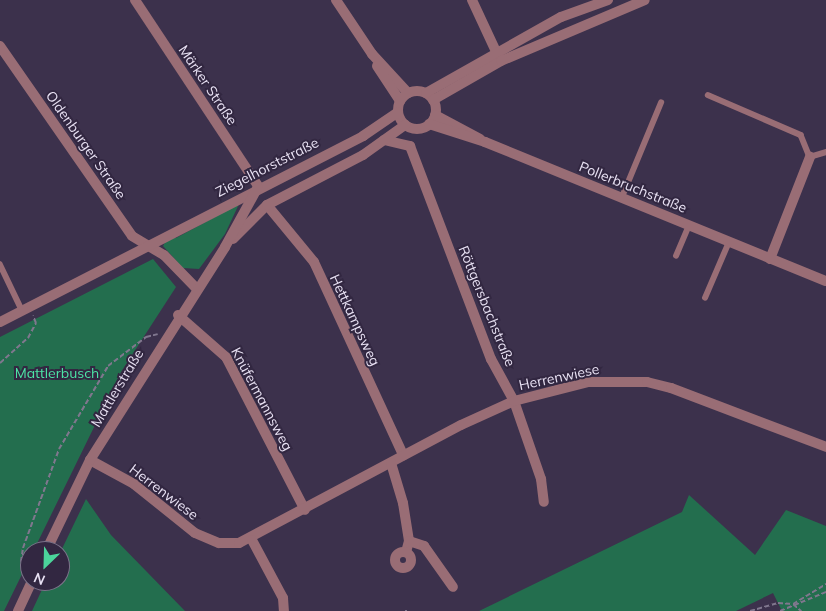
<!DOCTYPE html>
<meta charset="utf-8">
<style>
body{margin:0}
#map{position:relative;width:826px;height:611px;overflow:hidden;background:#3c314c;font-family:Mulish,sans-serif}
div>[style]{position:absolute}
.green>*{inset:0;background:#236e4e}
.path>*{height:2px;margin-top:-1px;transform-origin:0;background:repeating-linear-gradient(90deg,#80778e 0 5px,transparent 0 7.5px)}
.service>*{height:5.5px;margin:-2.75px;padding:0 2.75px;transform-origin:2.75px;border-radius:2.75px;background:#996d75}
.minor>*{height:10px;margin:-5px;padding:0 5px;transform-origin:5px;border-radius:5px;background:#996d75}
.minor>.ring{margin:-5px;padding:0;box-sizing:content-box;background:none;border:10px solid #996d75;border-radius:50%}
.tertiary>*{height:10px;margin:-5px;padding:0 5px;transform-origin:5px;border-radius:5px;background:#996d75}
.tertiary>.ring{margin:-5px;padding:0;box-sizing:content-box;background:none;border:10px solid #996d75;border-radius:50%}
span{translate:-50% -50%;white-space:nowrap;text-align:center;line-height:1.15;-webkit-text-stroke:4px #322741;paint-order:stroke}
.street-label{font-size:14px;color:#e9e2f4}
.park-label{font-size:14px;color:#4ce5a5}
.north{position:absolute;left:20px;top:541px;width:50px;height:50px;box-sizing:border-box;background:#322741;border:1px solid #7b7289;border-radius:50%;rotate:204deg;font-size:14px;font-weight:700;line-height:20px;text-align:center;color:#e9e2f4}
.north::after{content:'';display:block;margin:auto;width:18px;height:22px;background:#4bd49b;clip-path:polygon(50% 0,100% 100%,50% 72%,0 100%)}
</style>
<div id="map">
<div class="green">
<i style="clip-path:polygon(239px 204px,225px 234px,199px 269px,183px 268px,163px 246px,169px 235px,176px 238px)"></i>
<i style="clip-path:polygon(153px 259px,176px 287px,121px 372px,4px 611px,0 611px,0 337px)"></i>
<i style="clip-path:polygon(689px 495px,755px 555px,786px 510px,826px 526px,826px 611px,782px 611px,773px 593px,736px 611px,479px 611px,682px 512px)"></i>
<i style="clip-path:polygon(86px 499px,111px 535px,185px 611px,32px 611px,46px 581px,60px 581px,60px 553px)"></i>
</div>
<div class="path">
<i style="left:0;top:363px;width:38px;rotate:-42deg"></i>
<i style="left:28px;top:338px;width:17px;rotate:-62deg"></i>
<i style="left:36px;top:323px;width:8px;rotate:-113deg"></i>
<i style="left:29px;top:571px;width:12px;rotate:-132deg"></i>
<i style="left:21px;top:562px;width:14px;rotate:-82deg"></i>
<i style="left:23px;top:548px;width:105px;rotate:-70deg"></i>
<i style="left:59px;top:449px;width:96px;rotate:-59.4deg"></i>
<i style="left:108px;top:366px;width:48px;rotate:-37.3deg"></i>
<i style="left:146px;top:337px;width:12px;rotate:-14deg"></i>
<i style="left:793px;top:604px;width:11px;rotate:41deg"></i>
<i style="left:406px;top:610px;width:1px;rotate:90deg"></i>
<i style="left:750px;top:611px;width:29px;rotate:-16deg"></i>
<i style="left:778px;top:603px;width:15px;rotate:4deg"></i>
<i style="left:793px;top:604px;width:39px;rotate:-31deg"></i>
<i style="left:780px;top:611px;width:50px;rotate:-22.4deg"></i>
</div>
<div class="service">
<i style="left:708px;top:95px;width:101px;rotate:23.3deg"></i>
<i style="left:801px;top:135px;width:24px;rotate:68deg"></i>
<i style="left:810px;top:157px;width:17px;rotate:-17deg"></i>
<i style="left:622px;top:197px;width:102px;rotate:-67.5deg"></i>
<i style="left:676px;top:256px;width:34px;rotate:-67deg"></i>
<i style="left:0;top:264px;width:53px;rotate:64.4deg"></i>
<i style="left:705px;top:298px;width:61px;rotate:-66.8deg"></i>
</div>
<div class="minor">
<i style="left:135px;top:0;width:223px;rotate:56.5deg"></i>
<i style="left:336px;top:0;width:65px;rotate:56.3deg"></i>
<i style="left:372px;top:54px;width:53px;rotate:47.3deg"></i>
<i style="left:472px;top:0;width:66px;rotate:65deg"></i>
<i style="left:0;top:46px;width:231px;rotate:55.2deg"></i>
<i style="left:132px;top:236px;width:37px;rotate:31deg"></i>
<i style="left:164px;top:255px;width:46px;rotate:45.9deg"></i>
<i style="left:377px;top:66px;width:42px;rotate:56.7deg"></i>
<i style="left:384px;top:140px;width:27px;rotate:13deg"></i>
<i style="left:410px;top:146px;width:228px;rotate:69.2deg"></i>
<i style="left:491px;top:359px;width:48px;rotate:61.3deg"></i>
<i style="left:514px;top:401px;width:83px;rotate:70.9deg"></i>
<i style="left:541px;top:479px;width:23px;rotate:83deg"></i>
<i style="left:267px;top:205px;width:74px;rotate:50.5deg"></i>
<i style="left:314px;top:262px;width:213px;rotate:65.2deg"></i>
<i style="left:770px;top:259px;width:110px;rotate:-68.6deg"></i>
<i style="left:178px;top:315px;width:64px;rotate:41.2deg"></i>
<i style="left:226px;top:357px;width:172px;rotate:62.7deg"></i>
<i style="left:90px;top:460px;width:50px;rotate:28.6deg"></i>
<i style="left:134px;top:484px;width:78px;rotate:38.8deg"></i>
<i style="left:195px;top:533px;width:26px;rotate:23deg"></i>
<i style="left:219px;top:543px;width:20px"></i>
<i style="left:239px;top:543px;width:251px;rotate:-28deg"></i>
<i style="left:461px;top:425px;width:58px;rotate:-24.4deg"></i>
<i style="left:514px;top:401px;width:76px;rotate:-14.4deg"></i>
<i style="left:588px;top:382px;width:59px"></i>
<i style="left:647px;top:382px;width:25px;rotate:14deg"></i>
<i style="left:671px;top:388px;width:166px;rotate:20.8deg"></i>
<i style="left:391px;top:463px;width:42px;rotate:73.3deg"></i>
<i style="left:403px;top:503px;width:38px;rotate:81deg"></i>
<i style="left:409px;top:541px;width:11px;rotate:105deg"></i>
<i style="left:252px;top:540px;width:66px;rotate:61.9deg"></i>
<i style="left:283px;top:598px;width:13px;rotate:86deg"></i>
<i style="left:409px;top:541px;width:16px;rotate:18deg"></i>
<i style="left:424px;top:546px;width:50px;rotate:54.7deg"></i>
<i class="ring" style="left:395px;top:552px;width:6px;height:6px"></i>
</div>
<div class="tertiary">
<i class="ring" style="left:398px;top:91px;width:28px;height:28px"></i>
<i style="left:426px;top:93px;width:155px;rotate:-29.4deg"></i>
<i style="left:561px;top:17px;width:50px;rotate:-19.9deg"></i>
<i style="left:433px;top:100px;width:78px;rotate:-29.8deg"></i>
<i style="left:501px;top:61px;width:156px;rotate:-23deg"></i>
<i style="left:435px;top:115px;width:51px;rotate:28.1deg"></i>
<i style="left:429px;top:124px;width:59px;rotate:17.8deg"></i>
<i style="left:485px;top:142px;width:368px;rotate:22.2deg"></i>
<i style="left:233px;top:239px;width:48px;rotate:-45deg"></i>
<i style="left:267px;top:205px;width:108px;rotate:-27.5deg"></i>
<i style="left:363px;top:155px;width:52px;rotate:-35.5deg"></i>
<i style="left:0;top:322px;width:408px;rotate:-27.1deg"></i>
<i style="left:363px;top:136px;width:42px;rotate:-34.4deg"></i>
<i style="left:46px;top:551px;width:101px;rotate:-64.2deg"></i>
<i style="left:90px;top:460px;width:252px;rotate:-57.6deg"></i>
<i style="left:225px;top:247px;width:68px;rotate:-61.2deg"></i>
<i style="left:18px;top:611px;width:33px;rotate:-65deg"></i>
</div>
<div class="street-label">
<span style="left:208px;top:85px;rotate:56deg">Märker Straße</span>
<span style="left:86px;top:145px;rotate:55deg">Oldenburger Straße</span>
<span style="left:267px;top:167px;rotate:-27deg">Ziegelhorststraße</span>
<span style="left:633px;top:187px;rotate:22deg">Pollerbruchstraße</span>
<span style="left:487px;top:306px;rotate:68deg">Röttgersbachstraße</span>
<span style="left:355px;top:320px;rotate:65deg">Hettkampsweg</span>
<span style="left:559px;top:377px;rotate:-12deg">Herrenwiese</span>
<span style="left:117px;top:388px;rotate:-59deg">Mattlerstraße</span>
<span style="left:262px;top:399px;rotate:62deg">Knüfermannsweg</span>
<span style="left:164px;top:492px;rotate:37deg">Herrenwiese</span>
</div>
<div class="park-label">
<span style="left:57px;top:373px">Mattlerbusch</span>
</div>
<div class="north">N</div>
</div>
